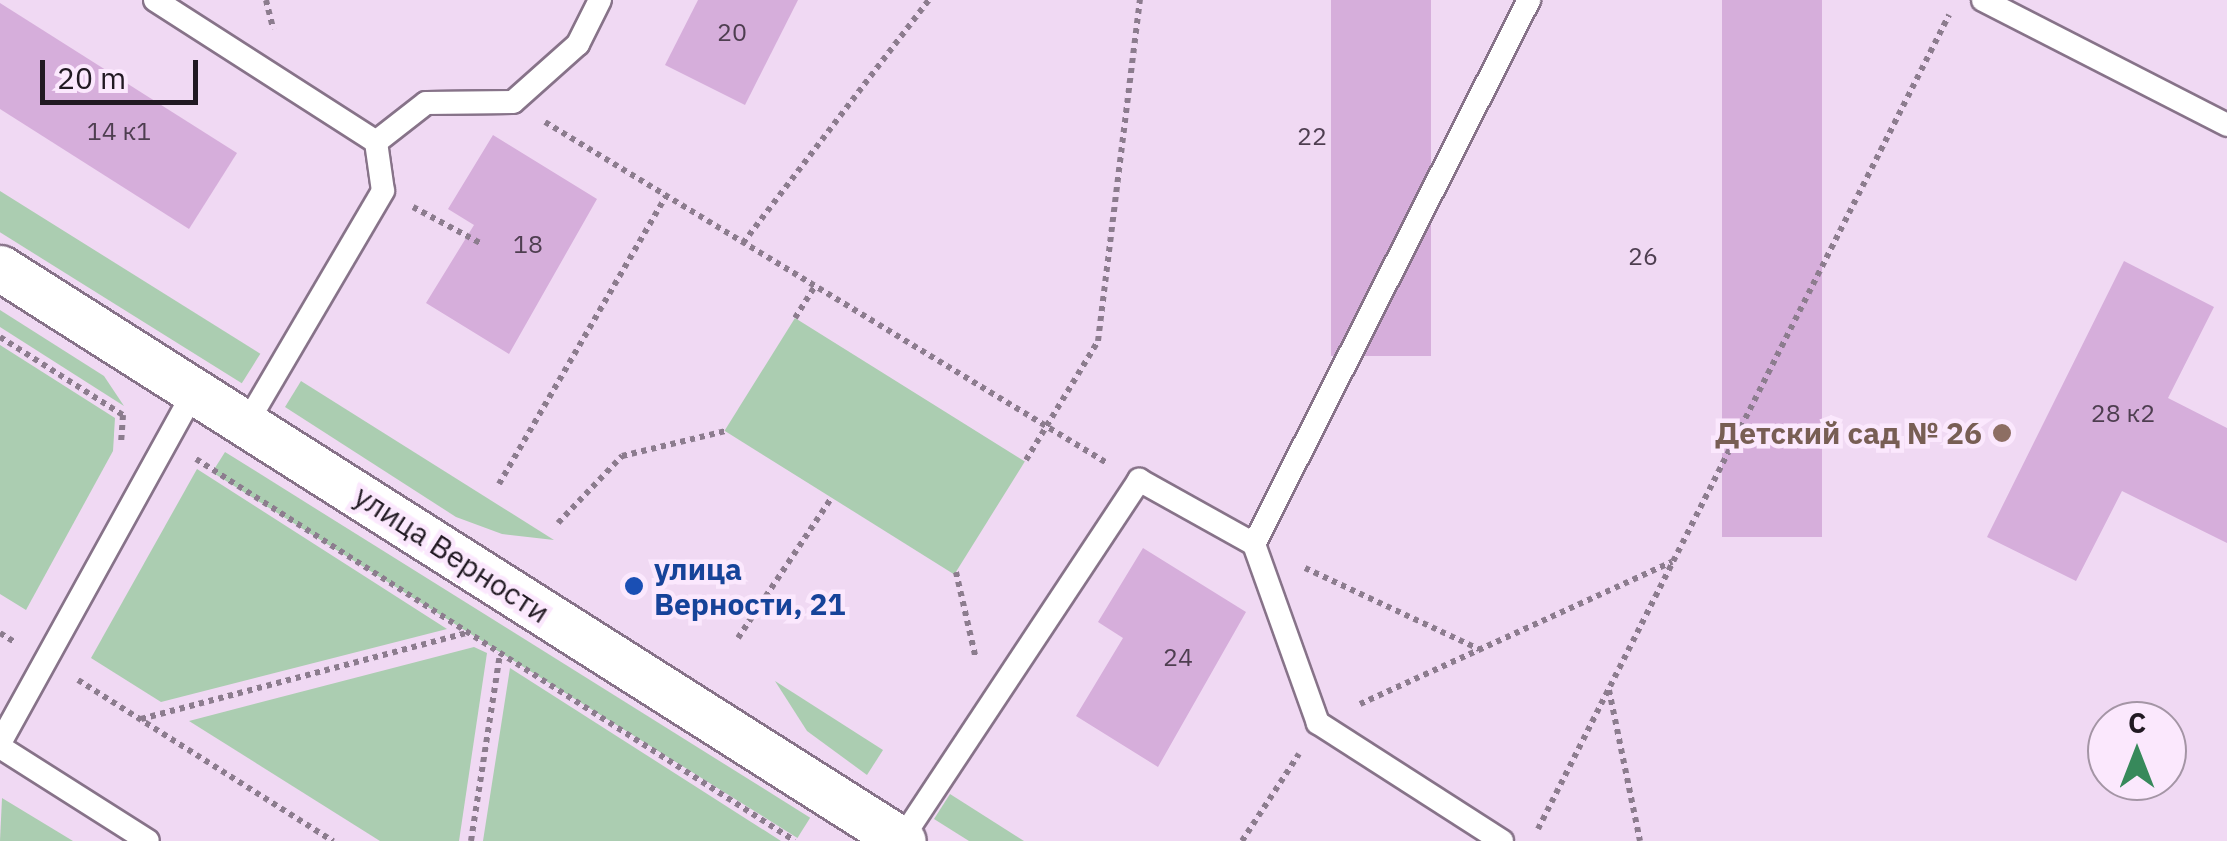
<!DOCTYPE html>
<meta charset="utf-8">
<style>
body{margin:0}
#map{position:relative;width:2227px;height:841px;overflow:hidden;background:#f0d9f3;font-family:"IBM Plex Sans",sans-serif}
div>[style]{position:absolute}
.green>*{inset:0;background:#abcdb1;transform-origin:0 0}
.building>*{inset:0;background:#d6aedb;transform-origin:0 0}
.path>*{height:6px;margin-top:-3px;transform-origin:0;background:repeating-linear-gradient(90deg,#8c7c8e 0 5px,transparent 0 10px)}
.roads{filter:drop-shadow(2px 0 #877389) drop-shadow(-2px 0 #877389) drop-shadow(0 2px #877389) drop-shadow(0 -2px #877389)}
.service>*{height:22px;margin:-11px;padding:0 11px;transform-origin:11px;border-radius:11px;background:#fff}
.minor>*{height:45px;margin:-22.5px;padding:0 22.5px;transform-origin:22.5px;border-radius:22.5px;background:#fff}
.dots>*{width:28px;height:28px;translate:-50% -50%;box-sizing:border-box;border:5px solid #fbe8fd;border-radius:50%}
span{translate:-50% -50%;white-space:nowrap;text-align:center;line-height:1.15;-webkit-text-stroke:9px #fbe8fd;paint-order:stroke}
.number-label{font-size:25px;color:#4e3e50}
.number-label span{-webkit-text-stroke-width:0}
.education-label{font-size:30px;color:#785e54;font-weight:700}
.right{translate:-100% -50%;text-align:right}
.street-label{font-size:30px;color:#211922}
.transit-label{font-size:30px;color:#164399;font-weight:700}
.left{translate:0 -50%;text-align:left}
.north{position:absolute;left:2087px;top:701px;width:100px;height:100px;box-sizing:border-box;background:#fbe8fd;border:2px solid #a495a5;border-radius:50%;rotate:0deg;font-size:28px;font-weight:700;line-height:40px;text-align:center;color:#211922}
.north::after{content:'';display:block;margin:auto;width:35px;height:45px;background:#37895b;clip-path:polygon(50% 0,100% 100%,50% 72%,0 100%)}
.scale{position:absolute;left:40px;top:60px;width:158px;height:45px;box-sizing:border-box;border:5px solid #211922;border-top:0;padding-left:12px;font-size:30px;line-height:35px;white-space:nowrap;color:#211922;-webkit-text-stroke:8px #fbe8fd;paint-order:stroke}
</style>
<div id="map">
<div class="green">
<i style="left:0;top:191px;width:307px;height:35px;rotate:32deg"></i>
<i style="clip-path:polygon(0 310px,104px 376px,124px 406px,0 327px)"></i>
<i style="left:795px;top:318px;width:271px;height:133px;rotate:32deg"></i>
<i style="clip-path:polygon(0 345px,115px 418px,113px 451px,26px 610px,0 594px)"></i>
<i style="clip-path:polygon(301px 381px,554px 540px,502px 534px,456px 517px,285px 407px)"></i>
<i style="left:225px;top:452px;width:690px;height:24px;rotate:32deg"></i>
<i style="clip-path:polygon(197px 469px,447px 629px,161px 702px,91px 658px)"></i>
<i style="clip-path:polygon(474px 647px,487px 653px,459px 841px,380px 841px,189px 721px)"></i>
<i style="clip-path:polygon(510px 668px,781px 841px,483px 841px)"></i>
<i style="clip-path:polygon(775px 681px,883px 750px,867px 775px,807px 731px)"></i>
<i style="clip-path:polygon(950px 794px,1024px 841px,969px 841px,934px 819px)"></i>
<i style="clip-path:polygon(2px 798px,73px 841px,0 841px)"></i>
</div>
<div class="building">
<i style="clip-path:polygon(698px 0,798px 0,745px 105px,665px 65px)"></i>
<i style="left:1331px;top:0;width:100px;height:356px"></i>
<i style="left:1722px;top:0;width:100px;height:537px"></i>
<i style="clip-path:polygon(0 3px,237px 153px,189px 229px,0 109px)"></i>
<i style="clip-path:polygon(493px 135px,597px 199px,509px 354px,426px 303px,474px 225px,448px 209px)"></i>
<i style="clip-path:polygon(2124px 261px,2214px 307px,2168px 398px,2227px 428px,2227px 543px,2122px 491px,2076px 581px,1987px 537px)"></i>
<i style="clip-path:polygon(1143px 548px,1246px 612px,1158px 767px,1076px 716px,1123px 638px,1098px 622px)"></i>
</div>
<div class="path">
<i style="left:266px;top:0;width:30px;rotate:76deg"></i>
<i style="left:545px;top:122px;width:657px;rotate:31.25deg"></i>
<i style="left:413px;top:207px;width:78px;rotate:28.2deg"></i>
<i style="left:743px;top:243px;width:306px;rotate:-52.6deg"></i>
<i style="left:795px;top:318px;width:36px;rotate:-58deg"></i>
<i style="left:0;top:337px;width:146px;rotate:32.4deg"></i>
<i style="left:123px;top:415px;width:28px;rotate:94deg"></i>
<i style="left:196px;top:459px;width:710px;rotate:32.53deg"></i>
<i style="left:1026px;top:460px;width:139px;rotate:-58.8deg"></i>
<i style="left:1098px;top:341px;width:344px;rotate:-83deg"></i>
<i style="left:499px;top:484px;width:333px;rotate:-59.9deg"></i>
<i style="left:558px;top:523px;width:93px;rotate:-46.3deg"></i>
<i style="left:622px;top:456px;width:106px;rotate:-13.6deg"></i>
<i style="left:1305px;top:568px;width:192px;rotate:25deg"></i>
<i style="left:956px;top:572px;width:89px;rotate:77.1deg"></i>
<i style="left:0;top:633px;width:19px;rotate:32deg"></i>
<i style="left:738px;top:638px;width:169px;rotate:-56.3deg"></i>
<i style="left:78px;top:680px;width:302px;rotate:32.3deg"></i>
<i style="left:1609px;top:690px;width:154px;rotate:78.4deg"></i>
<i style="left:1360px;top:704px;width:343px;rotate:-24.5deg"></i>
<i style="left:141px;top:719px;width:337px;rotate:-14.8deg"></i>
<i style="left:1538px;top:829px;width:912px;rotate:-63.21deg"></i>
<i style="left:471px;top:841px;width:190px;rotate:-81.2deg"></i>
<i style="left:1242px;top:841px;width:104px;rotate:-56.8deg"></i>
</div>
<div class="roads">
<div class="service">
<i style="left:155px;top:0;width:263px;rotate:32.7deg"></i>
<i style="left:376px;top:142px;width:49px;rotate:81.9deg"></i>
<i style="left:383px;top:191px;width:269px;rotate:120.4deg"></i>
<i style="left:1983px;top:0;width:274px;rotate:27.1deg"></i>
<i style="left:376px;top:142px;width:63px;rotate:-38deg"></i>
<i style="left:426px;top:103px;width:87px;rotate:-0.7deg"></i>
<i style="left:513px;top:102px;width:87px;rotate:-41.7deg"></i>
<i style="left:578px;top:44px;width:49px;rotate:-63.4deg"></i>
<i style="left:0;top:743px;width:402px;rotate:-61.1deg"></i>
<i style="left:0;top:747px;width:175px;rotate:32.4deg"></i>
<i style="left:901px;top:840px;width:432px;rotate:-56.5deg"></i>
<i style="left:1139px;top:480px;width:132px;rotate:29.1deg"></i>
<i style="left:1502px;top:841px;width:219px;rotate:-147.3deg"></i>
<i style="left:1318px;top:723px;width:190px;rotate:-109.7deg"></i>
<i style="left:1254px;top:544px;width:610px;rotate:-63.18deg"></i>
</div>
<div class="minor">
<i style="left:0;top:268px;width:1069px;rotate:32.4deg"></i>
</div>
</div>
<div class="dots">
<i style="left:2002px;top:433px;background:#8d6e63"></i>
<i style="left:634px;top:586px;background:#1a4fb4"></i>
</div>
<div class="number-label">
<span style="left:732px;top:32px">20</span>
<span style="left:119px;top:131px">14 к1</span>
<span style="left:1312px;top:136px">22</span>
<span style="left:528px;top:244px">18</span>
<span style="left:1643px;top:256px">26</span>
<span style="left:2123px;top:413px">28 к2</span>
<span style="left:1178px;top:657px">24</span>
</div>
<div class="education-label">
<span class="right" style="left:1982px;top:433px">Детский сад № 26</span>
</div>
<div class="street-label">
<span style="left:452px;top:554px;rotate:33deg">улица Верности</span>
</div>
<div class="transit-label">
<span class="left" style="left:654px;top:586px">улица<br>Верности, 21</span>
</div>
<div class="north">С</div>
<div class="scale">20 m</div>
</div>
